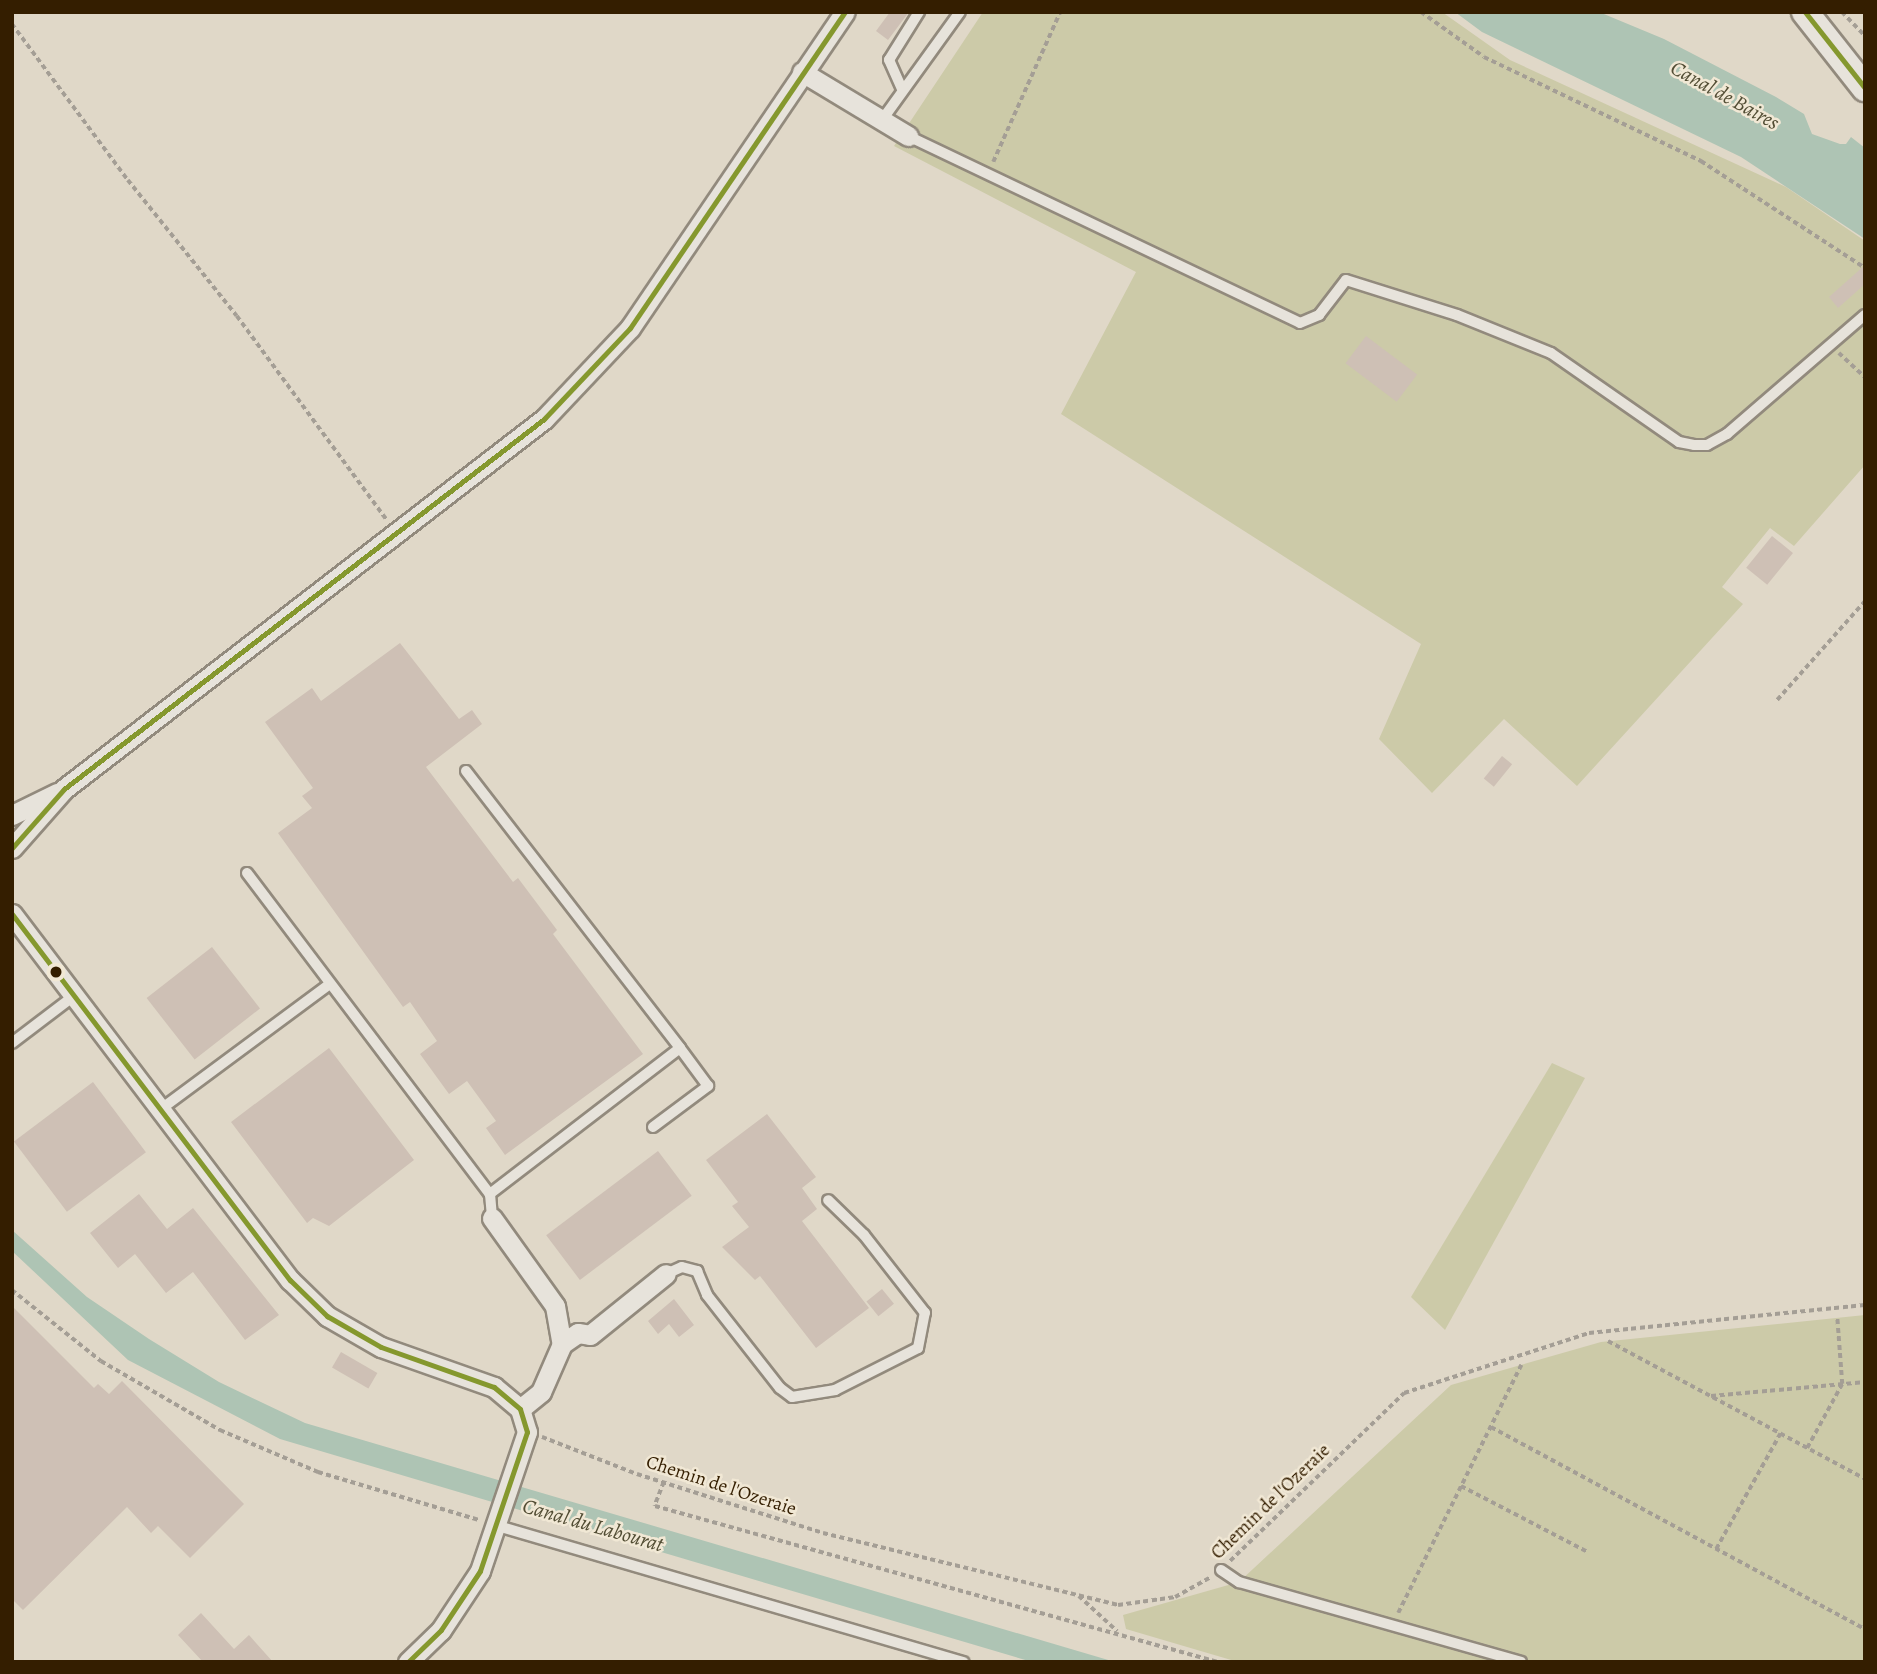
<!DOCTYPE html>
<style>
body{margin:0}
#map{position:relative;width:1877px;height:1674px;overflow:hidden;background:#e0d8c8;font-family:Alegreya,serif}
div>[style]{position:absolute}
.green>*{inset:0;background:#cccaa8}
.water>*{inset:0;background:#aec4b4}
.building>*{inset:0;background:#cec0b5;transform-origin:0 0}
.path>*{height:3.5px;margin-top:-1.75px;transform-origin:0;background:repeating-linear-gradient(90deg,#a49e95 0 5px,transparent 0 8.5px)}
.roads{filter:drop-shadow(2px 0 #928a7d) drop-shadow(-2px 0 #928a7d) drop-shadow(0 2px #928a7d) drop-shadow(0 -2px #928a7d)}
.lane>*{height:10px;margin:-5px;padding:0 5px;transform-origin:5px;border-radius:5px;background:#e7e3db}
.street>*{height:19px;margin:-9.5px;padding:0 9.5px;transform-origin:9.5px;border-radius:9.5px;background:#e7e3db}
.secondary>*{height:26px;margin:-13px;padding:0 13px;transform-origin:13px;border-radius:13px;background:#e7e3db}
.bus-1>*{height:5px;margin:-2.5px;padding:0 2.5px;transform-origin:2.5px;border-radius:2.5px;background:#85982e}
.dots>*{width:19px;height:19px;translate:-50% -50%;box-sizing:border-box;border:4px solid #f1e8d5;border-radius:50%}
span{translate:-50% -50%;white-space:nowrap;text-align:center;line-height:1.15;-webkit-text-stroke:5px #f1e8d5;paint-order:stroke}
.street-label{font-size:19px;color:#341e00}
.water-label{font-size:21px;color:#524d34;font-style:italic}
.frame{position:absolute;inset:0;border:14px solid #341e00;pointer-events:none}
</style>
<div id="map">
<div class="green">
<i style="clip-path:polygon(983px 12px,1442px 12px,1510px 60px,1786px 187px,1865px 241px,1865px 465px,1794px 546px,1770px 528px,1722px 587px,1743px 604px,1577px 786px,1504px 719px,1432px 793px,1379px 739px,1421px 644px,1061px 414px,1136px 272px,894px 146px)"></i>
<i style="clip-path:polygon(1552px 1063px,1585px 1078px,1445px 1330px,1411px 1297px)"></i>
<i style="clip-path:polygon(1865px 1315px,1865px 1662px,1238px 1662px,1126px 1629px,1123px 1615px,1239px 1582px,1451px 1385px,1601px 1342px)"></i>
</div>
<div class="water">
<i style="clip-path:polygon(1455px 12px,1599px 12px,1664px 39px,1776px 97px,1804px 114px,1812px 134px,1840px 144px,1846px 144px,1851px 137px,1865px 148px,1865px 239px,1741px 157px,1482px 32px)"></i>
<i style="clip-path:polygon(12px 1230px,87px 1297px,149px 1339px,219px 1382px,305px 1423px,1115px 1662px,1032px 1662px,280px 1439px,128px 1360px,12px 1251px)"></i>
</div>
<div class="building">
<i style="clip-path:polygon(890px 12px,909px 12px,888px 40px,876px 31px)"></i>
<i style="clip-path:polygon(1865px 265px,1865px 284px,1838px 308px,1829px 297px)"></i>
<i style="left:1366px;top:336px;width:64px;height:34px;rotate:37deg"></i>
<i style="left:1772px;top:536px;width:27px;height:41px;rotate:39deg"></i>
<i style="clip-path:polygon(400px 643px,459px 719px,472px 710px,482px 724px,426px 767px,513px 882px,518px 878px,557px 930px,553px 934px,643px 1054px,505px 1155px,486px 1128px,496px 1121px,467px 1081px,449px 1094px,420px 1054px,437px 1041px,410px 1002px,403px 1007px,278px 833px,312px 808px,302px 796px,313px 788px,265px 722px,312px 688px,321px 701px)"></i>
<i style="left:1502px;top:756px;width:13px;height:29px;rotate:39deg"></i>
<i style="left:212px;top:947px;width:78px;height:83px;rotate:52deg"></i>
<i style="clip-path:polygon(329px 1048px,414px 1160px,329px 1226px,313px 1218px,307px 1223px,231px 1122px)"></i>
<i style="left:93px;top:1082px;width:88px;height:99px;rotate:53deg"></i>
<i style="clip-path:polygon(767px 1114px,816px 1177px,802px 1188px,817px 1209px,802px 1221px,869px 1308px,816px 1348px,760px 1276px,755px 1280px,722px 1247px,749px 1227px,732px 1206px,738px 1202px,706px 1160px)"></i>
<i style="left:658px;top:1151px;width:56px;height:140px;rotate:53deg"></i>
<i style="clip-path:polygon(139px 1194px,167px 1229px,193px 1208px,279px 1315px,245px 1340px,193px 1272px,166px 1293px,135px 1254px,118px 1268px,90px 1233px)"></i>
<i style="left:882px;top:1289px;width:19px;height:20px;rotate:51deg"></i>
<i style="clip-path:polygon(674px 1299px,694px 1325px,679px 1337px,669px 1324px,658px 1334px,648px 1321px)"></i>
<i style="clip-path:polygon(12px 1306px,94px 1388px,98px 1384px,109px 1394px,122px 1381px,244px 1504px,190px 1558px,158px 1526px,151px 1533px,127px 1507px,23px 1610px,12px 1599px)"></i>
<i style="left:341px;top:1352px;width:42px;height:18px;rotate:30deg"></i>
<i style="clip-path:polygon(201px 1613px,234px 1649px,249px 1635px,273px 1662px,203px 1662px,178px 1635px)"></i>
</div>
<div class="path">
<i style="left:1421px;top:12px;width:77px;rotate:35.5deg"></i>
<i style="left:1484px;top:57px;width:241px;rotate:25.6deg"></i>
<i style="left:1701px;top:161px;width:196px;rotate:33.1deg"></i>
<i style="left:1842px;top:12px;width:33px;rotate:46deg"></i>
<i style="left:12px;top:24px;width:194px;rotate:53.4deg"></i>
<i style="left:128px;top:180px;width:174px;rotate:51.3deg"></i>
<i style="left:237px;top:316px;width:252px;rotate:53.7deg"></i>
<i style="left:993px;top:162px;width:164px;rotate:-65.9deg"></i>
<i style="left:1839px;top:353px;width:35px;rotate:43deg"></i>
<i style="left:1777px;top:700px;width:132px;rotate:-48.4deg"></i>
<i style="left:12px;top:1290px;width:114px;rotate:38.6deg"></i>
<i style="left:101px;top:1361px;width:138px;rotate:30.1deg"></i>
<i style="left:220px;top:1430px;width:107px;rotate:23.2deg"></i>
<i style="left:318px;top:1472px;width:168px;rotate:16.6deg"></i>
<i style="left:1608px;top:1341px;width:292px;rotate:28.2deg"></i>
<i style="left:1711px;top:1396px;width:155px;rotate:-5.2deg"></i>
<i style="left:1491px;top:1427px;width:425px;rotate:28.4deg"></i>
<i style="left:542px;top:1437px;width:102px;rotate:21.3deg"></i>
<i style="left:637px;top:1474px;width:195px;rotate:17.6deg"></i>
<i style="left:823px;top:1533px;width:304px;rotate:13.7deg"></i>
<i style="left:1118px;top:1605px;width:58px;rotate:-8deg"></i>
<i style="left:1175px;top:1597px;width:41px;rotate:-29.1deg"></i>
<i style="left:1807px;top:1448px;width:73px;rotate:-61.3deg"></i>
<i style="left:1842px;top:1384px;width:66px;rotate:-94.3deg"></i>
<i style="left:664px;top:1482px;width:26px;rotate:111deg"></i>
<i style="left:655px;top:1506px;width:584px;rotate:15.49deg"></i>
<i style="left:1461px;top:1486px;width:143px;rotate:27.5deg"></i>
<i style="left:1716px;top:1549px;width:132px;rotate:-60.9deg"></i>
<i style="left:1230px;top:1561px;width:242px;rotate:-44deg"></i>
<i style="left:1404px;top:1393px;width:194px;rotate:-18deg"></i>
<i style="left:1589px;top:1333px;width:277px;rotate:-5.8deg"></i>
<i style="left:1079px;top:1596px;width:52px;rotate:42.6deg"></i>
<i style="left:1398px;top:1613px;width:277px;rotate:-63.6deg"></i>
</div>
<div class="roads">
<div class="lane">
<i style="left:902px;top:89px;width:32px;rotate:-114deg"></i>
<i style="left:889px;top:60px;width:57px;rotate:-58deg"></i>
<i style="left:882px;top:120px;width:133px;rotate:-54.2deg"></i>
<i style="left:908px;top:136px;width:434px;rotate:25.5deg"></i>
<i style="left:1300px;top:323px;width:21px;rotate:-23deg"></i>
<i style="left:1319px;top:315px;width:44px;rotate:-52.4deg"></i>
<i style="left:1346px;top:280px;width:116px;rotate:17.5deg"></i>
<i style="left:1457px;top:315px;width:101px;rotate:22deg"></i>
<i style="left:1551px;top:353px;width:156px;rotate:34.8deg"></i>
<i style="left:1679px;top:442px;width:15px;rotate:11deg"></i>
<i style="left:1694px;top:445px;width:13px"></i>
<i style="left:1707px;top:445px;width:23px;rotate:-29deg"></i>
<i style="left:1727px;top:434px;width:182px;rotate:-40.8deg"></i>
<i style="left:466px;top:771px;width:350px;rotate:52.3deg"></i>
<i style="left:680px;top:1048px;width:240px;rotate:142.5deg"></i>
<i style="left:247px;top:873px;width:403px;rotate:52.9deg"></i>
<i style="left:490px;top:1194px;width:24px;rotate:85deg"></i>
<i style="left:12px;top:1043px;width:78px;rotate:-37.2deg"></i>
<i style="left:161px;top:1109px;width:210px;rotate:-36.5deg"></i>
<i style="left:653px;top:1127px;width:69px;rotate:-36.7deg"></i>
<i style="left:708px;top:1086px;width:47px;rotate:-126.4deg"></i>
<i style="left:666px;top:1274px;width:17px;rotate:-24deg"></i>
<i style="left:682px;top:1267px;width:16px;rotate:15deg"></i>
<i style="left:697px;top:1271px;width:26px;rotate:67deg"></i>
<i style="left:707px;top:1295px;width:118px;rotate:51.9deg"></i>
<i style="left:780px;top:1388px;width:15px;rotate:37deg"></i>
<i style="left:792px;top:1397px;width:44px;rotate:-9.2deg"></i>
<i style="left:835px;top:1390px;width:93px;rotate:-26.8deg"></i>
<i style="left:918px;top:1348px;width:36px;rotate:-79deg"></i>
<i style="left:925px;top:1313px;width:99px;rotate:-128deg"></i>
<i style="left:864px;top:1235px;width:50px;rotate:-135.8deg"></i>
<i style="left:498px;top:1526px;width:485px;rotate:16.3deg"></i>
<i style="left:1221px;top:1570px;width:22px;rotate:34deg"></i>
<i style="left:1239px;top:1582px;width:293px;rotate:15.8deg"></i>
</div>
<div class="street">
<i style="left:802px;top:72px;width:124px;rotate:31.1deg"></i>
<i style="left:12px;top:815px;width:50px;rotate:-26.1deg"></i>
<i style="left:12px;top:848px;width:79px;rotate:-48.6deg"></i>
<i style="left:64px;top:789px;width:606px;rotate:-37.63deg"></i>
<i style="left:544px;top:419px;width:125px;rotate:-46.6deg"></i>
<i style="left:630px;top:328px;width:382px;rotate:-55.8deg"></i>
<i style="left:12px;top:914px;width:460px;rotate:52.8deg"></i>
<i style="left:290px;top:1280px;width:52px;rotate:44.2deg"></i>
<i style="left:327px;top:1316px;width:62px;rotate:29.9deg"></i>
<i style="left:381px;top:1347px;width:120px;rotate:19.5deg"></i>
<i style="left:494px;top:1387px;width:34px;rotate:40deg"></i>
<i style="left:520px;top:1409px;width:24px;rotate:73deg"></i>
<i style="left:527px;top:1432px;width:147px;rotate:108.7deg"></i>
<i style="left:480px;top:1571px;width:71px;rotate:123.5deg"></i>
<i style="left:441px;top:1630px;width:46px;rotate:135.9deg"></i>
<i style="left:492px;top:1218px;width:108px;rotate:54.4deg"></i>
<i style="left:555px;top:1306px;width:39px;rotate:80deg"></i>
<i style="left:520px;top:1409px;width:27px;rotate:-39deg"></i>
<i style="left:541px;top:1392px;width:52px;rotate:-66.4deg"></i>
<i style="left:562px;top:1344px;width:19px;rotate:-35deg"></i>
<i style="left:578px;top:1333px;width:12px;rotate:9deg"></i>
<i style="left:590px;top:1335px;width:97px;rotate:-38.8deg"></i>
</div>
<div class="secondary">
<i style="left:1805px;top:12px;width:97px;rotate:51.7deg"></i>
</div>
</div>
<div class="bus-1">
<i style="left:1805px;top:12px;width:97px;rotate:51.7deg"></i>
<i style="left:12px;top:848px;width:79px;rotate:-48.6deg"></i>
<i style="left:64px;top:789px;width:606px;rotate:-37.63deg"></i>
<i style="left:544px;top:419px;width:125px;rotate:-46.6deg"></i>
<i style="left:630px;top:328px;width:382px;rotate:-55.8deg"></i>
<i style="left:12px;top:914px;width:460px;rotate:52.8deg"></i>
<i style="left:290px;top:1280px;width:52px;rotate:44.2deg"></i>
<i style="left:327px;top:1316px;width:62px;rotate:29.9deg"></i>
<i style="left:381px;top:1347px;width:120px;rotate:19.5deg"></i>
<i style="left:494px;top:1387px;width:34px;rotate:40deg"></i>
<i style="left:520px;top:1409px;width:24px;rotate:73deg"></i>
<i style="left:527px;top:1432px;width:147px;rotate:108.7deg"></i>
<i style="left:480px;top:1571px;width:71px;rotate:123.5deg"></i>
<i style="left:441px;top:1630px;width:46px;rotate:135.9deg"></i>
</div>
<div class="dots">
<i style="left:56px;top:972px;background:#341e00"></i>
</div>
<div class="street-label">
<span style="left:721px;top:1486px;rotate:18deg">Chemin de l'Ozeraie</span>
<span style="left:1271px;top:1502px;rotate:-44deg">Chemin de l'Ozeraie</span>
</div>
<div class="water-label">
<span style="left:1725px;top:95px;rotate:29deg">Canal de Baires</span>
<span style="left:593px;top:1525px;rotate:16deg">Canal du Labourat</span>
</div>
<div class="frame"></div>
</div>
